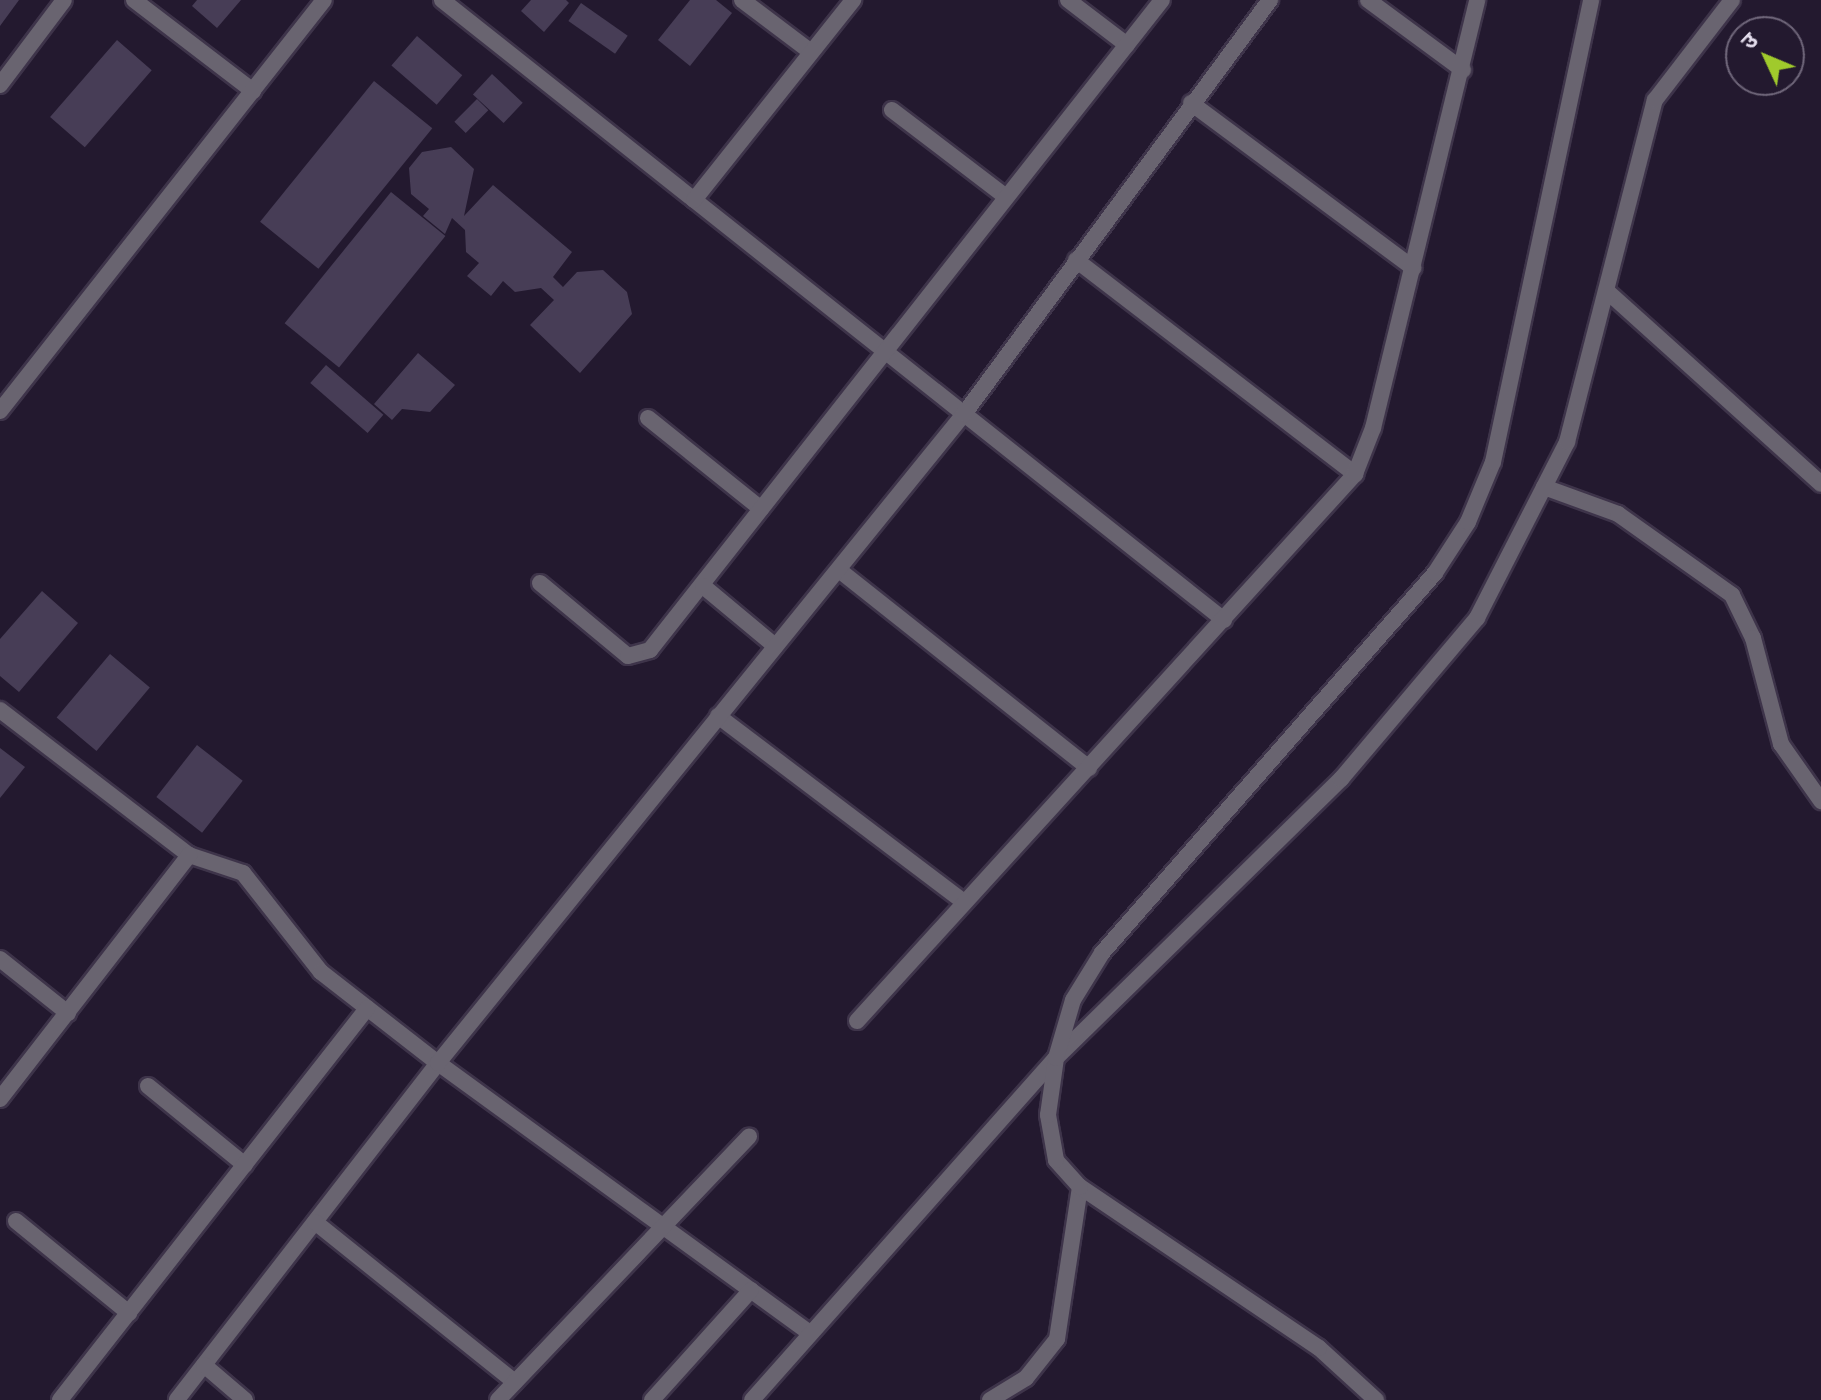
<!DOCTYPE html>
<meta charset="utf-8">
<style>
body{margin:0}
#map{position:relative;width:1821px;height:1400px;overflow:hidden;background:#23192f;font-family:"PT Sans","Noto Sans Devanagari",sans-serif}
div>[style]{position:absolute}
.building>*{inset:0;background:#473d56;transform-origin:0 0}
.roads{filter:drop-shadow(2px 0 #3e344a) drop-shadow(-2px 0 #3e344a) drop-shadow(0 2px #3e344a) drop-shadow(0 -2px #3e344a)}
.street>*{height:16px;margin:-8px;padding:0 8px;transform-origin:8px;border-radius:8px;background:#696470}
span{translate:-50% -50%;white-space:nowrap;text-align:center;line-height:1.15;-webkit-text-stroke:6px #23192f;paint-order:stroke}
.north{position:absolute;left:1725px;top:16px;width:80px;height:80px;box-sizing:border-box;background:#23192f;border:2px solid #70677b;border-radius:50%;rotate:314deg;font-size:22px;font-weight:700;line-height:32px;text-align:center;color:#e4dded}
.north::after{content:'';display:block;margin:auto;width:28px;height:36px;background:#a0ca2c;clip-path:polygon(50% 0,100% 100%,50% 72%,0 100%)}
</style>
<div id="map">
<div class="building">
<i style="clip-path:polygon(0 0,19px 0,0 26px)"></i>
<i style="clip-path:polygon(197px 0,241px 0,217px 28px,192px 6px)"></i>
<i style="clip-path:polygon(531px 0,566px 0,569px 3px,544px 32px,521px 11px)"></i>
<i style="clip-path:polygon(690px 0,716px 0,732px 13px,690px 66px,658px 40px)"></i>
<i style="left:581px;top:3px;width:57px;height:22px;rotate:35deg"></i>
<i style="left:417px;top:36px;width:60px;height:39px;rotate:41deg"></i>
<i style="left:117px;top:40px;width:46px;height:102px;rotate:41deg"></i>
<i style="left:492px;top:74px;width:42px;height:28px;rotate:43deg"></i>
<i style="left:374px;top:81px;width:75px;height:181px;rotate:39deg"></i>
<i style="left:477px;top:99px;width:16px;height:32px;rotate:45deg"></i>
<i style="clip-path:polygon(451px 147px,474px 169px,464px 216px,493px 185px,572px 252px,553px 277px,563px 287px,577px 272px,603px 270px,627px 292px,632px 314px,580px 373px,530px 325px,554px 300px,541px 288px,515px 292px,503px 281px,491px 296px,467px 276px,479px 263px,466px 252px,465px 230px,452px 218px,445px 234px,423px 216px,429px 209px,411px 194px,409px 168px,422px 152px)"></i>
<i style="left:391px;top:192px;width:70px;height:169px;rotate:39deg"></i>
<i style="clip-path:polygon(418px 353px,455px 385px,430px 412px,402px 409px,392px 420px,374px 404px)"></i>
<i style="left:326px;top:365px;width:76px;height:24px;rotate:41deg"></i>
<i style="clip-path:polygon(42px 591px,78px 623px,19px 692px,0 676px,0 639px)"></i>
<i style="left:110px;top:654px;width:52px;height:83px;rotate:40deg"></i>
<i style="left:197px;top:745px;width:58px;height:66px;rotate:38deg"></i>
<i style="clip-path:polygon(0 748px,25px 767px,0 798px)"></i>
</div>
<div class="roads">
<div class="street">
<i style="left:134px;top:0;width:150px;rotate:37.4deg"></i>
<i style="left:442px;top:0;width:998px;rotate:38.41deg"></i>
<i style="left:742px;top:0;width:86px;rotate:37deg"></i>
<i style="left:1068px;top:0;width:74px;rotate:37.3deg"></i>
<i style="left:1368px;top:0;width:118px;rotate:36.4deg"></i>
<i style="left:0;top:85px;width:106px;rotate:-53deg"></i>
<i style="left:1191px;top:103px;width:277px;rotate:36.6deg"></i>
<i style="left:892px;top:110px;width:142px;rotate:37.3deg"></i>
<i style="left:694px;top:200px;width:256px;rotate:-51.5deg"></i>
<i style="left:1076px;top:260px;width:352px;rotate:37.5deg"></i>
<i style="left:1609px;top:293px;width:285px;rotate:42deg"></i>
<i style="left:0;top:411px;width:523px;rotate:-51.75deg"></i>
<i style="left:648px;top:418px;width:145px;rotate:38.8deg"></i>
<i style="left:1544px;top:487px;width:79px;rotate:20deg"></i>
<i style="left:1618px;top:514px;width:140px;rotate:35.4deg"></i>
<i style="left:1732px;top:595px;width:48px;rotate:64deg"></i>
<i style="left:1753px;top:638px;width:110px;rotate:75.2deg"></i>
<i style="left:1781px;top:744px;width:70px;rotate:54.9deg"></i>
<i style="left:839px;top:570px;width:319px;rotate:38.4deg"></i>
<i style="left:540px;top:583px;width:114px;rotate:39.7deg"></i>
<i style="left:628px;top:656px;width:23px;rotate:-15deg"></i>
<i style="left:650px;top:650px;width:827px;rotate:-51.77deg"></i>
<i style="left:703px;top:586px;width:94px;rotate:39.8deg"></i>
<i style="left:0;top:710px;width:238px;rotate:37.5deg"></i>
<i style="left:189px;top:855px;width:57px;rotate:18.4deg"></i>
<i style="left:243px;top:873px;width:126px;rotate:51.8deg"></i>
<i style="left:321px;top:972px;width:148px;rotate:37.9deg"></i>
<i style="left:438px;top:1063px;width:426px;rotate:127.8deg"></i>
<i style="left:718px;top:716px;width:308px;rotate:37.1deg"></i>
<i style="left:0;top:959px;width:87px;rotate:38.5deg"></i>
<i style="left:857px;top:1021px;width:740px;rotate:-47.68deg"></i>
<i style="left:1355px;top:474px;width:49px;rotate:-68.6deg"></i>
<i style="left:1373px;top:428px;width:440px;rotate:-76.3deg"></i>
<i style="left:148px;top:1086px;width:125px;rotate:39.2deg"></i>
<i style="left:0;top:1099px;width:309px;rotate:-52.2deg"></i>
<i style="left:16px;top:1221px;width:146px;rotate:39.2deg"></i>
<i style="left:315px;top:1222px;width:256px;rotate:38.7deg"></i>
<i style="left:807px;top:1331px;width:456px;rotate:-144deg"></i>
<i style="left:438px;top:1063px;width:835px;rotate:-50.98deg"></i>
<i style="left:964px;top:414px;width:515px;rotate:-53.53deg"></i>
<i style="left:204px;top:1365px;width:54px;rotate:40.5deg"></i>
<i style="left:60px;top:1400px;width:498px;rotate:-51.9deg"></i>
<i style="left:498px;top:1400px;width:364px;rotate:-46.4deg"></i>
<i style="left:652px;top:1400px;width:148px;rotate:-48deg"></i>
<i style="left:752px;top:1400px;width:458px;rotate:-48.4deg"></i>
<i style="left:1056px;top:1058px;width:399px;rotate:-44.4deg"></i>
<i style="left:1341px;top:779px;width:211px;rotate:-49.8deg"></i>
<i style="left:1477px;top:618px;width:198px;rotate:-62.9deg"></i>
<i style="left:1567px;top:442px;width:353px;rotate:-75.6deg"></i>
<i style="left:1655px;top:100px;width:126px;rotate:-52.4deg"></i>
<i style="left:990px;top:1400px;width:42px;rotate:-31.4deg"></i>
<i style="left:1026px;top:1378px;width:50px;rotate:-51.5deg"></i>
<i style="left:1057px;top:1339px;width:154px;rotate:-81.4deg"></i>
<i style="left:1376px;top:1400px;width:77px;rotate:-137.6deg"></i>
<i style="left:1319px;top:1348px;width:288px;rotate:-146deg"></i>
<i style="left:1080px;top:1187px;width:36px;rotate:-132deg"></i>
<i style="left:1056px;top:1160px;width:46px;rotate:-100.1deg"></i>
<i style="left:1048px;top:1115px;width:58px;rotate:-82deg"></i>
<i style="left:1056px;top:1058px;width:60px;rotate:-73.7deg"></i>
<i style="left:1073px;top:1000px;width:55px;rotate:-58.3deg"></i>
<i style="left:1102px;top:953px;width:505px;rotate:-48.77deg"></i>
<i style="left:1435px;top:573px;width:61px;rotate:-57.1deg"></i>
<i style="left:1468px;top:522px;width:65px;rotate:-67.4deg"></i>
<i style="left:1493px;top:462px;width:472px;rotate:-78deg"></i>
</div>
</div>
<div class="north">उ</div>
</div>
